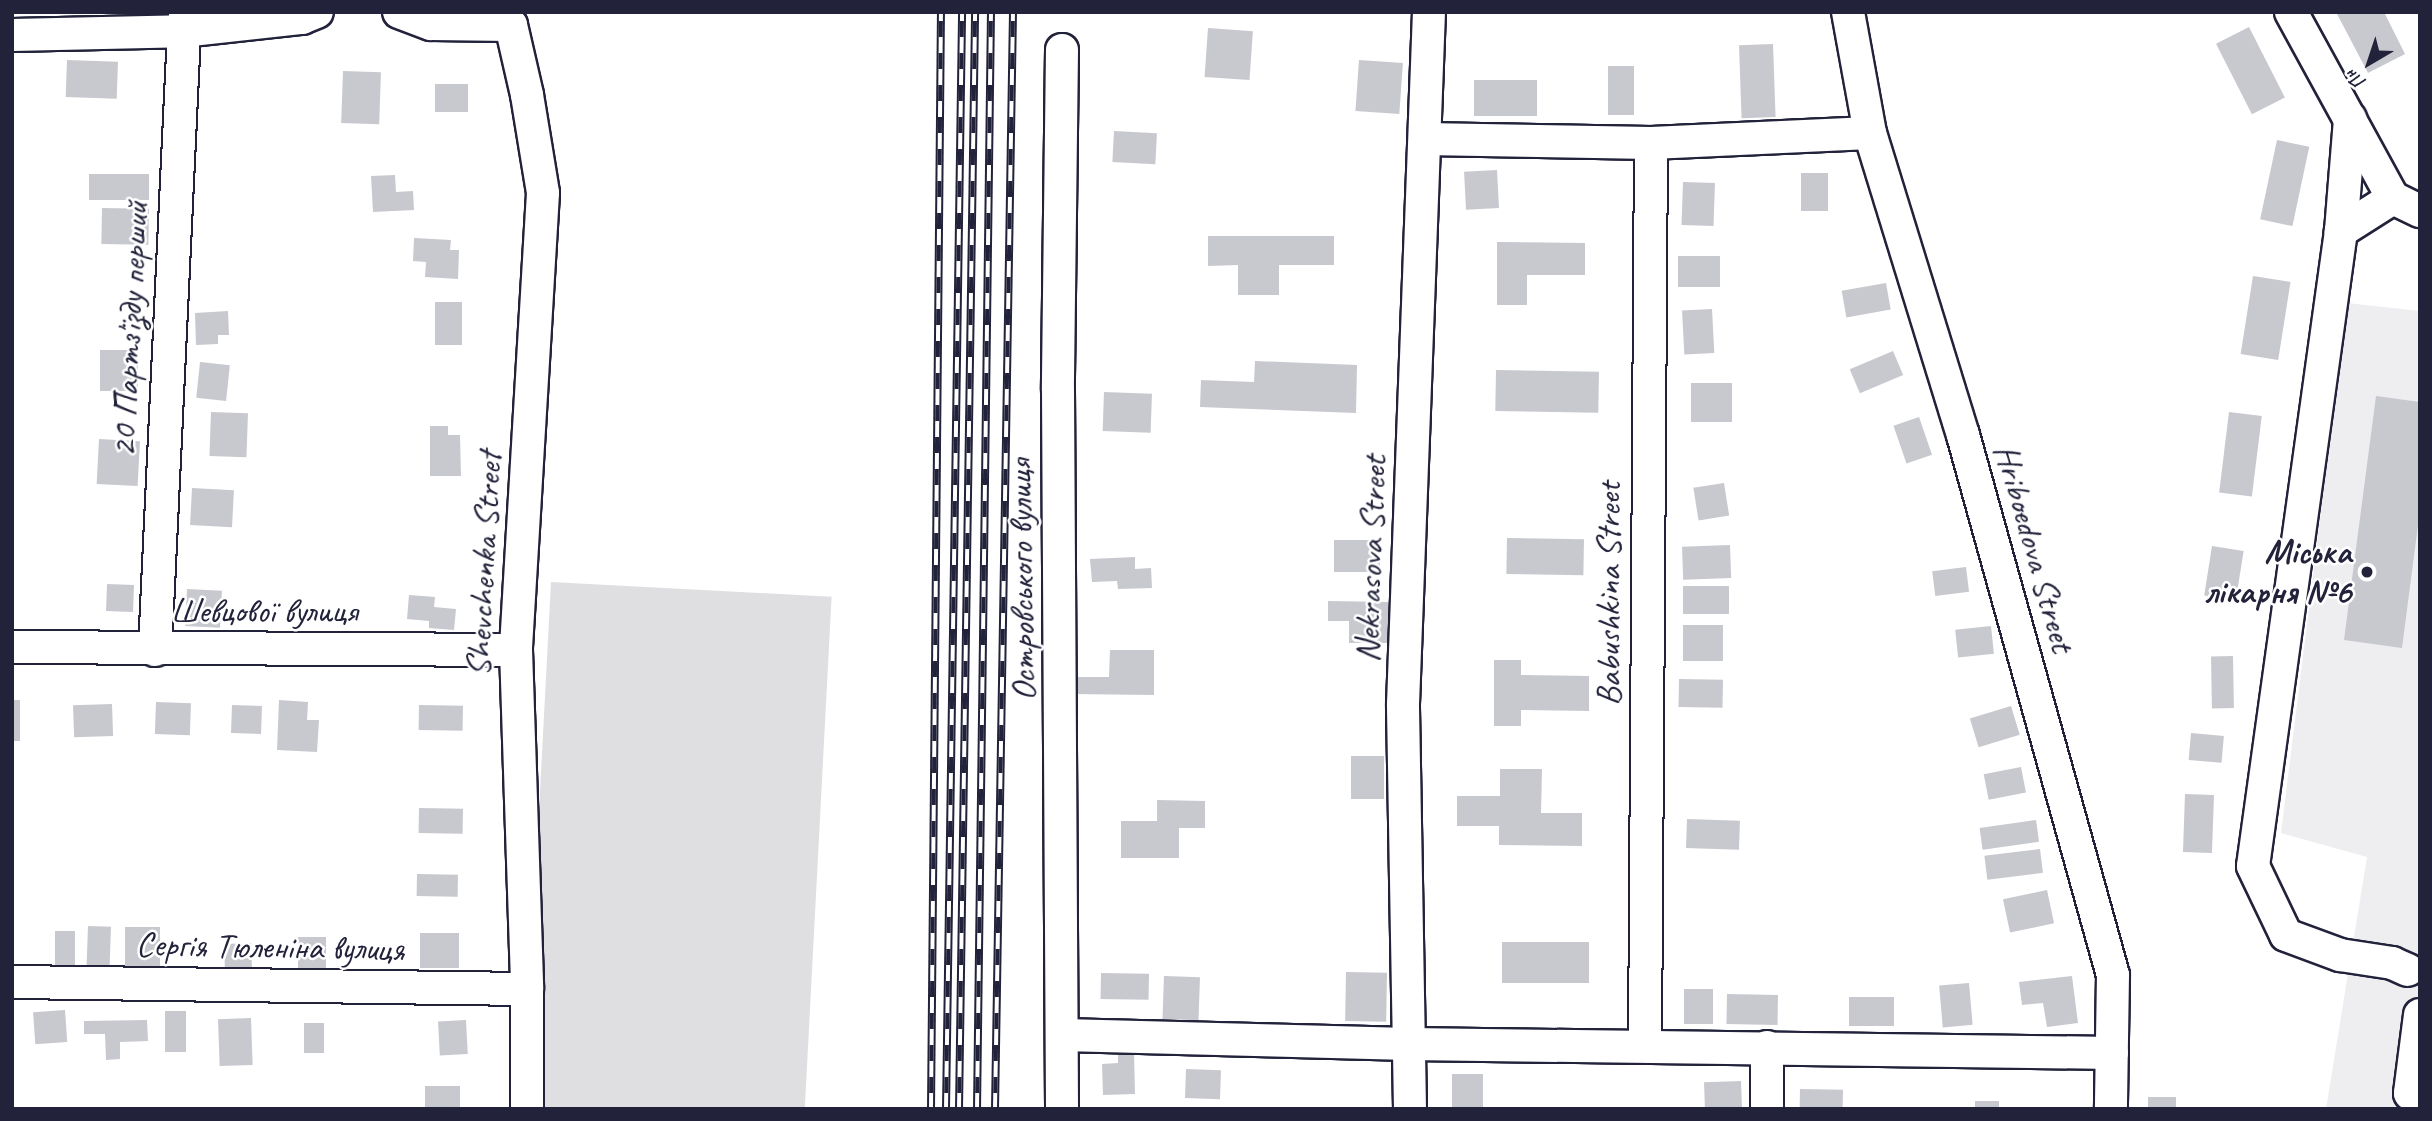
<!DOCTYPE html>
<meta charset="utf-8">
<style>
body{margin:0}
#map{position:relative;width:2432px;height:1121px;overflow:hidden;background:#fff;font-family:Caveat,sans-serif}
div>[style]{position:absolute}
.built>*{inset:0;background:#eeeef1}
.green>*{inset:0;background:#dfdfe2;transform-origin:0 0}
.building>*{inset:0;background:#c8c8cf;transform-origin:0 0}
.roads{filter:drop-shadow(2px 0 #22223b) drop-shadow(-2px 0 #22223b) drop-shadow(0 2px #22223b) drop-shadow(0 -2px #22223b)}
.minor>*{height:32px;margin:-16px;padding:0 16px;transform-origin:16px;border-radius:16px;background:#fff}
.rail>*{height:8px;margin-top:-4px;transform-origin:0;background:repeating-linear-gradient(90deg,#fff 0 16px,#22223b 0 32px);box-sizing:border-box;border-block:2px solid #22223b}
.dots>*{width:19px;height:19px;translate:-50% -50%;box-sizing:border-box;border:4px solid #fff;border-radius:50%}
span{translate:-50% -50%;white-space:nowrap;text-align:center;line-height:1.15;-webkit-text-stroke:5px #fff;paint-order:stroke}
.street-label{font-size:35px;color:#22223b}
.poi-label{font-size:35px;color:#22223b;font-weight:700}
.right{translate:-100% -50%;text-align:right}
.frame{position:absolute;inset:0;border:14px solid #22223b;pointer-events:none}
.north{position:absolute;left:2334px;top:28px;width:70px;height:70px;-webkit-text-stroke:5px #fff;paint-order:stroke;rotate:219deg;font-size:19px;font-weight:700;line-height:28px;text-align:center;color:#22223b}
.north::after{content:'';display:block;margin:auto;width:24px;height:32px;background:#22223b;clip-path:polygon(50% 0,100% 100%,50% 72%,0 100%)}
</style>
<div id="map">
<div class="built">
<i style="clip-path:polygon(2347px 303px,2420px 311px,2420px 1109px,2326px 1109px,2367px 857px,2281px 833px)"></i>
</div>
<div class="green">
<i style="left:551px;top:582px;width:281px;height:527px;rotate:3deg"></i>
</div>
<div class="building">
<i style="clip-path:polygon(2336px 12px,2384px 12px,2405px 54px,2368px 73px)"></i>
<i style="left:2249px;top:27px;width:79px;height:37px;rotate:63deg"></i>
<i style="left:1208px;top:28px;width:45px;height:49px;rotate:4deg"></i>
<i style="left:1773px;top:44px;width:73px;height:34px;rotate:88deg"></i>
<i style="left:67px;top:60px;width:51px;height:37px;rotate:2deg"></i>
<i style="left:1359px;top:60px;width:44px;height:51px;rotate:4deg"></i>
<i style="left:1608px;top:66px;width:26px;height:49px"></i>
<i style="left:343px;top:71px;width:38px;height:52px;rotate:2deg"></i>
<i style="left:1474px;top:80px;width:63px;height:36px"></i>
<i style="left:435px;top:84px;width:33px;height:28px"></i>
<i style="left:1114px;top:131px;width:43px;height:31px;rotate:3deg"></i>
<i style="left:2277px;top:140px;width:33px;height:81px;rotate:12deg"></i>
<i style="left:1497px;top:170px;width:38px;height:33px;rotate:87deg"></i>
<i style="left:1801px;top:173px;width:27px;height:38px"></i>
<i style="left:149px;top:174px;width:26px;height:60px;rotate:90deg"></i>
<i style="clip-path:polygon(395px 175px,396px 192px,413px 191px,414px 210px,373px 212px,371px 176px)"></i>
<i style="left:1683px;top:182px;width:32px;height:43px;rotate:2deg"></i>
<i style="left:102px;top:208px;width:47px;height:36px;rotate:1deg"></i>
<i style="clip-path:polygon(1208px 236px,1334px 236px,1334px 265px,1279px 265px,1279px 295px,1238px 295px,1238px 265px,1208px 266px)"></i>
<i style="clip-path:polygon(414px 238px,451px 240px,450px 250px,459px 250px,458px 279px,425px 277px,426px 262px,413px 261px)"></i>
<i style="clip-path:polygon(1497px 242px,1585px 243px,1585px 275px,1527px 275px,1527px 305px,1497px 305px)"></i>
<i style="left:1720px;top:256px;width:31px;height:42px;rotate:90deg"></i>
<i style="left:2253px;top:276px;width:38px;height:79px;rotate:9deg"></i>
<i style="left:1886px;top:283px;width:27px;height:45px;rotate:80deg"></i>
<i style="left:435px;top:302px;width:27px;height:43px"></i>
<i style="left:1712px;top:309px;width:44px;height:30px;rotate:87deg"></i>
<i style="clip-path:polygon(228px 311px,229px 335px,218px 335px,218px 344px,196px 345px,195px 313px)"></i>
<i style="left:100px;top:350px;width:38px;height:41px"></i>
<i style="left:1893px;top:351px;width:26px;height:47px;rotate:67deg"></i>
<i style="clip-path:polygon(1255px 361px,1357px 365px,1356px 413px,1200px 407px,1201px 380px,1254px 382px)"></i>
<i style="left:200px;top:362px;width:30px;height:36px;rotate:6deg"></i>
<i style="left:1496px;top:370px;width:103px;height:41px;rotate:1deg"></i>
<i style="left:1691px;top:383px;width:41px;height:39px"></i>
<i style="left:1104px;top:392px;width:48px;height:39px;rotate:2deg"></i>
<i style="clip-path:polygon(2376px 396px,2420px 402px,2420px 510px,2402px 648px,2344px 640px)"></i>
<i style="left:211px;top:412px;width:37px;height:44px;rotate:2deg"></i>
<i style="left:2229px;top:412px;width:33px;height:81px;rotate:7deg"></i>
<i style="left:1919px;top:417px;width:40px;height:27px;rotate:71deg"></i>
<i style="clip-path:polygon(430px 426px,448px 426px,448px 435px,460px 435px,461px 476px,430px 476px)"></i>
<i style="left:99px;top:439px;width:41px;height:45px;rotate:3deg"></i>
<i style="left:1724px;top:483px;width:33px;height:31px;rotate:81deg"></i>
<i style="left:192px;top:488px;width:42px;height:37px;rotate:3deg"></i>
<i style="left:1507px;top:538px;width:77px;height:36px;rotate:1deg"></i>
<i style="left:1334px;top:540px;width:46px;height:32px"></i>
<i style="left:1730px;top:545px;width:33px;height:48px;rotate:88deg"></i>
<i style="left:2212px;top:546px;width:32px;height:50px;rotate:9deg"></i>
<i style="clip-path:polygon(1135px 557px,1135px 569px,1151px 568px,1152px 588px,1118px 589px,1117px 581px,1092px 582px,1090px 559px)"></i>
<i style="left:1966px;top:567px;width:25px;height:34px;rotate:83deg"></i>
<i style="left:107px;top:584px;width:27px;height:27px;rotate:2deg"></i>
<i style="left:1729px;top:586px;width:28px;height:46px;rotate:90deg"></i>
<i style="left:187px;top:589px;width:35px;height:37px;rotate:3deg"></i>
<i style="clip-path:polygon(409px 595px,435px 597px,434px 607px,456px 609px,454px 630px,429px 628px,429px 621px,407px 619px)"></i>
<i style="clip-path:polygon(1328px 601px,1388px 602px,1388px 643px,1349px 643px,1349px 621px,1328px 621px)"></i>
<i style="left:1723px;top:625px;width:36px;height:40px;rotate:90deg"></i>
<i style="left:1991px;top:626px;width:28px;height:36px;rotate:84deg"></i>
<i style="clip-path:polygon(1110px 650px,1154px 650px,1154px 695px,1071px 694px,1071px 677px,1109px 677px)"></i>
<i style="left:2233px;top:656px;width:52px;height:22px;rotate:89deg"></i>
<i style="clip-path:polygon(1494px 660px,1521px 660px,1521px 675px,1589px 676px,1589px 711px,1521px 710px,1521px 726px,1494px 726px)"></i>
<i style="left:1679px;top:679px;width:44px;height:28px;rotate:1deg"></i>
<i style="left:12px;top:700px;width:8px;height:41px"></i>
<i style="clip-path:polygon(279px 700px,308px 702px,307px 720px,319px 720px,317px 752px,277px 750px)"></i>
<i style="left:156px;top:702px;width:35px;height:32px;rotate:2deg"></i>
<i style="left:112px;top:704px;width:32px;height:39px;rotate:88deg"></i>
<i style="left:232px;top:705px;width:30px;height:28px;rotate:2deg"></i>
<i style="left:419px;top:705px;width:44px;height:25px;rotate:1deg"></i>
<i style="left:2011px;top:706px;width:30px;height:43px;rotate:73deg"></i>
<i style="left:2191px;top:733px;width:33px;height:27px;rotate:5deg"></i>
<i style="left:1384px;top:756px;width:43px;height:33px;rotate:90deg"></i>
<i style="left:2021px;top:767px;width:26px;height:38px;rotate:79deg"></i>
<i style="clip-path:polygon(1500px 769px,1542px 769px,1541px 813px,1582px 813px,1582px 846px,1499px 845px,1499px 826px,1457px 826px,1457px 796px,1500px 796px)"></i>
<i style="left:2185px;top:794px;width:29px;height:58px;rotate:2deg"></i>
<i style="clip-path:polygon(1157px 800px,1205px 801px,1205px 828px,1179px 828px,1179px 858px,1121px 858px,1121px 821px,1157px 821px)"></i>
<i style="left:419px;top:808px;width:44px;height:25px;rotate:1deg"></i>
<i style="left:1687px;top:819px;width:53px;height:29px;rotate:2deg"></i>
<i style="left:2036px;top:820px;width:22px;height:57px;rotate:82deg"></i>
<i style="left:2040px;top:849px;width:24px;height:56px;rotate:83deg"></i>
<i style="left:417px;top:874px;width:41px;height:22px;rotate:1deg"></i>
<i style="left:2047px;top:890px;width:34px;height:45px;rotate:78deg"></i>
<i style="left:88px;top:926px;width:23px;height:43px;rotate:2deg"></i>
<i style="left:125px;top:927px;width:35px;height:42px"></i>
<i style="left:55px;top:931px;width:20px;height:37px"></i>
<i style="left:420px;top:933px;width:39px;height:35px"></i>
<i style="left:298px;top:937px;width:28px;height:33px"></i>
<i style="left:1502px;top:942px;width:87px;height:41px"></i>
<i style="left:251px;top:943px;width:30px;height:27px;rotate:88deg"></i>
<i style="left:1346px;top:972px;width:41px;height:49px;rotate:1deg"></i>
<i style="left:1101px;top:973px;width:48px;height:26px;rotate:1deg"></i>
<i style="left:1164px;top:976px;width:36px;height:43px;rotate:2deg"></i>
<i style="clip-path:polygon(2072px 976px,2078px 1023px,2047px 1027px,2043px 1003px,2022px 1005px,2019px 982px)"></i>
<i style="left:1969px;top:983px;width:42px;height:30px;rotate:85deg"></i>
<i style="left:1684px;top:989px;width:29px;height:35px"></i>
<i style="left:1727px;top:994px;width:51px;height:30px;rotate:1deg"></i>
<i style="left:1849px;top:997px;width:45px;height:29px"></i>
<i style="left:65px;top:1010px;width:32px;height:32px;rotate:86deg"></i>
<i style="left:165px;top:1011px;width:21px;height:41px"></i>
<i style="left:251px;top:1018px;width:47px;height:33px;rotate:88deg"></i>
<i style="clip-path:polygon(147px 1020px,148px 1041px,120px 1042px,120px 1059px,106px 1060px,105px 1034px,84px 1034px,84px 1021px)"></i>
<i style="left:466px;top:1020px;width:34px;height:28px;rotate:87deg"></i>
<i style="left:304px;top:1023px;width:20px;height:30px"></i>
<i style="clip-path:polygon(1118px 1053px,1134px 1053px,1135px 1094px,1103px 1095px,1102px 1064px,1118px 1063px)"></i>
<i style="left:1186px;top:1069px;width:35px;height:29px;rotate:2deg"></i>
<i style="left:1452px;top:1074px;width:31px;height:35px"></i>
<i style="left:1741px;top:1081px;width:28px;height:37px;rotate:88deg"></i>
<i style="left:460px;top:1086px;width:23px;height:35px;rotate:90deg"></i>
<i style="left:1800px;top:1089px;width:43px;height:20px;rotate:1deg"></i>
<i style="left:2176px;top:1097px;width:12px;height:28px;rotate:90deg"></i>
<i style="left:1975px;top:1101px;width:24px;height:8px"></i>
</div>
<div class="roads">
<div class="minor">
<i style="left:399px;top:12px;width:34px;rotate:21deg"></i>
<i style="left:431px;top:24px;width:80px;rotate:0.7deg"></i>
<i style="left:511px;top:25px;width:72px;rotate:77.1deg"></i>
<i style="left:527px;top:95px;width:99px;rotate:80.7deg"></i>
<i style="left:543px;top:193px;width:458px;rotate:93.4deg"></i>
<i style="left:516px;top:650px;width:339px;rotate:88.1deg"></i>
<i style="left:527px;top:989px;width:120px;rotate:90deg"></i>
<i style="left:1848px;top:12px;width:123px;rotate:79.7deg"></i>
<i style="left:1870px;top:133px;width:316px;rotate:72.9deg"></i>
<i style="left:1963px;top:435px;width:560px;rotate:74.48deg"></i>
<i style="left:2113px;top:975px;width:134px;rotate:90.9deg"></i>
<i style="left:2291px;top:12px;width:212px;rotate:61.3deg"></i>
<i style="left:2393px;top:198px;width:30px;rotate:26deg"></i>
<i style="left:12px;top:35px;width:170px;rotate:-1.3deg"></i>
<i style="left:182px;top:31px;width:121px;rotate:-6.2deg"></i>
<i style="left:302px;top:18px;width:16px;rotate:-22deg"></i>
<i style="left:1062px;top:50px;width:340px;rotate:90.7deg"></i>
<i style="left:1058px;top:390px;width:719px;rotate:89.68deg"></i>
<i style="left:1425px;top:139px;width:226px;rotate:1deg"></i>
<i style="left:1651px;top:143px;width:219px;rotate:-2.6deg"></i>
<i style="left:2393px;top:198px;width:62px;rotate:147.6deg"></i>
<i style="left:2341px;top:231px;width:641px;rotate:97.89deg"></i>
<i style="left:2253px;top:866px;width:76px;rotate:64.4deg"></i>
<i style="left:2286px;top:935px;width:58px;rotate:20.3deg"></i>
<i style="left:2340px;top:955px;width:53px;rotate:8.7deg"></i>
<i style="left:2392px;top:963px;width:17px;rotate:24deg"></i>
<i style="left:2341px;top:231px;width:113px;rotate:-85.4deg"></i>
<i style="left:12px;top:647px;width:504px;rotate:0.34deg"></i>
<i style="left:155px;top:650px;width:639px;rotate:-87.31deg"></i>
<i style="left:12px;top:982px;width:515px;rotate:0.78deg"></i>
<i style="left:2420px;top:1015px;width:79px;rotate:97.3deg"></i>
<i style="left:2410px;top:1093px;width:10px;rotate:11deg"></i>
<i style="left:1063px;top:1035px;width:346px;rotate:1.5deg"></i>
<i style="left:1409px;top:1044px;width:703px;rotate:0.73deg"></i>
<i style="left:1645px;top:1045px;width:902px;rotate:-89.62deg"></i>
<i style="left:1767px;top:1047px;width:62px;rotate:90deg"></i>
<i style="left:1410px;top:1109px;width:405px;rotate:-91deg"></i>
<i style="left:1403px;top:704px;width:692px;rotate:-87.85deg"></i>
</div>
</div>
<div class="rail">
<i style="left:931px;top:1109px;width:1097px;rotate:-89.48deg"></i>
<i style="left:946px;top:1109px;width:1097px;rotate:-89.16deg"></i>
<i style="left:959px;top:1109px;width:1097px;rotate:-89.16deg"></i>
<i style="left:977px;top:1109px;width:1097px;rotate:-89.27deg"></i>
<i style="left:995px;top:1109px;width:1097px;rotate:-89.06deg"></i>
</div>
<div class="dots">
<i style="left:2367px;top:572px;background:#22223b"></i>
</div>
<div class="street-label">
<span style="left:130px;top:329px;rotate:-87deg">20 Партз'їзду перший</span>
<span style="left:2034px;top:548px;rotate:74deg">Hriboedova Street</span>
<span style="left:1371px;top:559px;rotate:-88deg">Nekrasova Street</span>
<span style="left:484px;top:564px;rotate:-87deg">Shevchenka Street</span>
<span style="left:1022px;top:580px;rotate:-91deg">Островського вулиця</span>
<span style="left:1609px;top:594px;rotate:-90deg">Babushkina Street</span>
<span style="left:264px;top:611px">Шевцової вулиця</span>
<span style="left:270px;top:947px;rotate:1deg">Сергія Тюленіна вулиця</span>
</div>
<div class="poi-label">
<span class="right" style="left:2351px;top:572px">Міська<br>лікарня №6</span>
</div>
<div class="frame"></div>
<div class="north">Пн</div>
</div>
